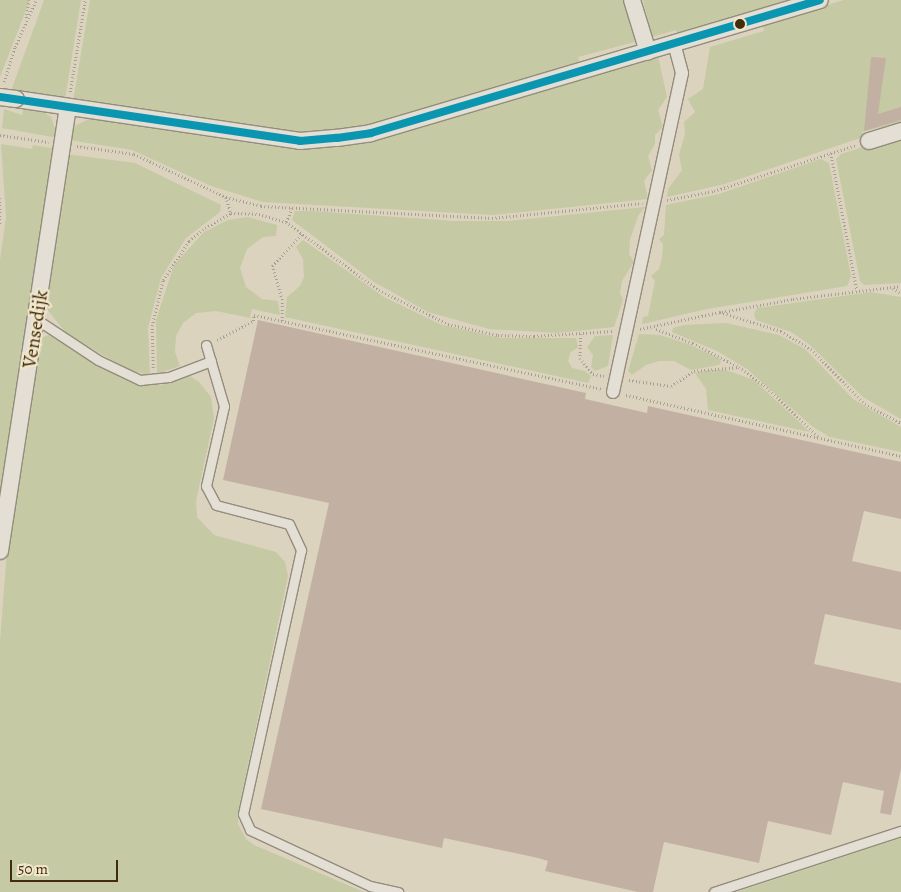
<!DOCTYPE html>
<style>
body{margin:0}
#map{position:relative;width:901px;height:892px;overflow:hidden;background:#dbd3be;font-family:Alegreya,serif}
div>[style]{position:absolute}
.green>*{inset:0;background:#c5c9a4}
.building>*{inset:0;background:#c2b1a2}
.path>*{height:2.5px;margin-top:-1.25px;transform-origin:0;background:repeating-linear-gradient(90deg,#a6a094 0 1px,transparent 0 3.5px)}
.roads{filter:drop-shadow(1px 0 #948c7c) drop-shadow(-1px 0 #948c7c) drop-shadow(0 1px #948c7c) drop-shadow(0 -1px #948c7c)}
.service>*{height:9px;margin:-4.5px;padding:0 4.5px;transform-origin:4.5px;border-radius:4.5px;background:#e3dfd4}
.pedestrian>*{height:12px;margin:-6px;padding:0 6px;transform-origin:6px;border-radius:6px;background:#e3dfd4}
.minor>*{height:16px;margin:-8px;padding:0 8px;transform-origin:8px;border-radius:8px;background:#e3dfd4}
.bridges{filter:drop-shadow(1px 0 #948c7c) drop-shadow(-1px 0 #948c7c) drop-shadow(0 1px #948c7c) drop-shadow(0 -1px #948c7c)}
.minor-bridge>*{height:16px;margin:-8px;padding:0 8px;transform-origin:8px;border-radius:8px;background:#e3dfd4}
.bus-1>*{height:8px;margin:-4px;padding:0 4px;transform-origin:4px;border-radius:4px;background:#0a96b1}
.dots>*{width:14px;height:14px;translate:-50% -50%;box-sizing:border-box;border:2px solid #f0e6cc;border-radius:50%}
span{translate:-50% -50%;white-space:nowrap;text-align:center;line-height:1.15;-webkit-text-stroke:4.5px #f0e6cc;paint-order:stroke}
.street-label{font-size:20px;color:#432c0b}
.scale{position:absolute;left:10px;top:860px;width:108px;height:22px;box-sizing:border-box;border:2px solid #432c0b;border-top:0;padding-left:6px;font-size:15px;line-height:18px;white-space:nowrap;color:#432c0b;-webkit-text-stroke:4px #f0e6cc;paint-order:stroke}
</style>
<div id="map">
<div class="green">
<i style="clip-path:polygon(0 0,30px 0,0 77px)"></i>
<i style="clip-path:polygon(44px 0,81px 0,65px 100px,11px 91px)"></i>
<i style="clip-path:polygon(90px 0,627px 0,638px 41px,578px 57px,580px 64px,385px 123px,334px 131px,290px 132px,73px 101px)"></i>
<i style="clip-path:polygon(643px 0,794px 0,678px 35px,676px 30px,645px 39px,643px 31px,650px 28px)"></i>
<i style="clip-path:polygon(844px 0,901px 0,901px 122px,862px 132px,863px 137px,725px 184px,667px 197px,668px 189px,682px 170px,679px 155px,685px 134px,684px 122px,695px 112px,688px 99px,703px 89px,710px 47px,764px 31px,763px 24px)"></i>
<i style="clip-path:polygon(658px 56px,667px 97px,658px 110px,663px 127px,655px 135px,655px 144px,648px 156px,652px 170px,644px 181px,648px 199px,493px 215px,263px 202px,211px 186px,132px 150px,69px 140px,73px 127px,91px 118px,300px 147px,369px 141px)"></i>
<i style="clip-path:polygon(24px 108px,42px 111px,51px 117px,58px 138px,2px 128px,4px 109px,22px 115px)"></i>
<i style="clip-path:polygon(901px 135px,901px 283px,864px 285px,860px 281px,836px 159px,841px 154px)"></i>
<i style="clip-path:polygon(1px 144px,32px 149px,33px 145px,57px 149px,0 511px,0 260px,6px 217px)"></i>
<i style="clip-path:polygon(66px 154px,135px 163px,221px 205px,220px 212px,186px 238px,161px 278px,148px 328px,150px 375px,128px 370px,66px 333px,43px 304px)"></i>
<i style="clip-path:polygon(821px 159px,829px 163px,851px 276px,847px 286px,707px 309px,642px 324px,643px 317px,648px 316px,655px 281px,651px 276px,659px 269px,662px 258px,663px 244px,659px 239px,664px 235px,666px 205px,719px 194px)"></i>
<i style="clip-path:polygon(645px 207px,638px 216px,630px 240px,629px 254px,634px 262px,622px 281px,620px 293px,623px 300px,614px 327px,557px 333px,489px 329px,428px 312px,374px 282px,292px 220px,295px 211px,312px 211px,454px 221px,508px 221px)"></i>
<i style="clip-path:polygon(248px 217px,277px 225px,276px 236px,263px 237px,247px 249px,240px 268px,246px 287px,262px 299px,278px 301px,280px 315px,252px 309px,250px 318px,216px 311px,196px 313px,183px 323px,176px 336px,175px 352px,180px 366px,157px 374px,156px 320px,174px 265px,204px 232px,228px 220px)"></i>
<i style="clip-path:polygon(303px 240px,384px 297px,442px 325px,501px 338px,576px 338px,578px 347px,570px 353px,568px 361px,572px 368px,585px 371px,591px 376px,588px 383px,285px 317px,287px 297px,300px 286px,304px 277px,303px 259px,296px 247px)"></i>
<i style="clip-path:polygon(871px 292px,901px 297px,901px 419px,863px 397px,809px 344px,791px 332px,756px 320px,754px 314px,757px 308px,765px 307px)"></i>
<i style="clip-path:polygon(726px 323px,779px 335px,805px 349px,853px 399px,901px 427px,901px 452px,830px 437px,813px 427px,747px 369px,717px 351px,672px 332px,673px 328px,684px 325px)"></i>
<i style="clip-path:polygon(639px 334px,660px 335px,688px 344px,719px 358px,721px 362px,719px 365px,691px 370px,674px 361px,659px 361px,646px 365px,632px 375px,628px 371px)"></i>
<i style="clip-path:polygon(49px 335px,130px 382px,161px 385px,187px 374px,199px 382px,211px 397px,214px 418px,196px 501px,197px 517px,214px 535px,276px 552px,285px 562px,288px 576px,238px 812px,238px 824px,246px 839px,254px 845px,364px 892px,0 892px,0 641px,10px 512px,37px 339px)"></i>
<i style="clip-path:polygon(613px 335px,608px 366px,595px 371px,591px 367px,593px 355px,587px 347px,595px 336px)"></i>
<i style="clip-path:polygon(709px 370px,726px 370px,754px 380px,810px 432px,708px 410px,706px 389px,695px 373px)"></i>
<i style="clip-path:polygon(901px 838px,901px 892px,737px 892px)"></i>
</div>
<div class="building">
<i style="clip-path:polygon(871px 57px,886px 58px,878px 114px,901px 107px,901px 120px,864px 131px)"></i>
<i style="clip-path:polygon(258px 320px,586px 393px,585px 399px,647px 413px,648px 406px,901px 462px,901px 519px,864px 511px,852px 561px,901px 572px,901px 630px,825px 614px,814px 664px,901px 683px,901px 769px,891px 815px,880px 813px,884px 791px,843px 782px,831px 835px,768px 821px,759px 863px,664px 842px,653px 892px,638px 892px,545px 871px,548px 861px,538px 858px,444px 838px,442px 848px,261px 809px,329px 503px,223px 480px)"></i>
</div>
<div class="path">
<i style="left:26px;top:18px;width:18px;rotate:-81deg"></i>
<i style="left:4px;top:82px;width:37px;rotate:-73deg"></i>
<i style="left:15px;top:47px;width:51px;rotate:-65.9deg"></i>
<i style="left:70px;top:92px;width:93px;rotate:-80.7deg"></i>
<i style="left:0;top:135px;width:49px;rotate:8.1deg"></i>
<i style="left:77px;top:146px;width:58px;rotate:8deg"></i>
<i style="left:134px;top:154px;width:102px;rotate:25.1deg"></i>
<i style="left:226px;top:197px;width:36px;rotate:14deg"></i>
<i style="left:261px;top:206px;width:231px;rotate:3deg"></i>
<i style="left:492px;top:218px;width:151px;rotate:-5.7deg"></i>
<i style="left:831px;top:153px;width:139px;rotate:79.3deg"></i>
<i style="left:226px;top:197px;width:17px;rotate:73deg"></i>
<i style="left:0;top:198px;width:27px;rotate:90deg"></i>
<i style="left:667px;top:200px;width:48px;rotate:-10.8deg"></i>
<i style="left:714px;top:191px;width:149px;rotate:-17.9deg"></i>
<i style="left:286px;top:222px;width:15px;rotate:-67deg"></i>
<i style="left:893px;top:288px;width:10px;rotate:37deg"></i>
<i style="left:722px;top:312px;width:72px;rotate:-10.4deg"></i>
<i style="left:793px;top:299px;width:109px;rotate:-6.9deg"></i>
<i style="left:282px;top:321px;width:21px;rotate:-90deg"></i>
<i style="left:282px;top:300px;width:35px;rotate:-106deg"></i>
<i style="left:272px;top:266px;width:44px;rotate:-46.8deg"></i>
<i style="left:640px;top:329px;width:82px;rotate:-12deg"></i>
<i style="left:720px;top:312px;width:64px;rotate:17.3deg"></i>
<i style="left:781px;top:331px;width:35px;rotate:31deg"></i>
<i style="left:811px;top:349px;width:77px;rotate:45.5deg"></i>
<i style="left:865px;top:404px;width:41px;rotate:27.8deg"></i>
<i style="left:656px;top:329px;width:40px;rotate:21deg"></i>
<i style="left:693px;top:343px;width:52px;rotate:27.6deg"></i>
<i style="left:739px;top:367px;width:31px;rotate:36deg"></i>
<i style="left:764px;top:385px;width:77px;rotate:43.4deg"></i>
<i style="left:581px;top:334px;width:24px;rotate:92deg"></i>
<i style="left:580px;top:358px;width:21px;rotate:51deg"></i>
<i style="left:593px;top:374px;width:11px;rotate:10deg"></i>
<i style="left:217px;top:340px;width:41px;rotate:-27.8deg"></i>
<i style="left:253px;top:321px;width:6px;rotate:-81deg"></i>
<i style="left:254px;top:315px;width:356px;rotate:12deg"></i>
<i style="left:153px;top:368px;width:42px;rotate:-91.4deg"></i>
<i style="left:152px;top:326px;width:47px;rotate:-76.6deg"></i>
<i style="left:163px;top:280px;width:47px;rotate:-56.3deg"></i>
<i style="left:189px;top:241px;width:21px;rotate:-39deg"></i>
<i style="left:205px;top:228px;width:30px;rotate:-30deg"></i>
<i style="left:231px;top:213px;width:28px;rotate:2deg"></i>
<i style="left:259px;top:214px;width:28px;rotate:17deg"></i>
<i style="left:286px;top:222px;width:115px;rotate:36.2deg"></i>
<i style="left:379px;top:290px;width:77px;rotate:26.2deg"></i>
<i style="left:448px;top:324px;width:51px;rotate:12.4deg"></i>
<i style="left:498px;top:335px;width:36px;rotate:2deg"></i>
<i style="left:534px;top:336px;width:79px;rotate:-3.6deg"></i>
<i style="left:629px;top:380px;width:42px;rotate:8.1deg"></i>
<i style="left:671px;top:386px;width:27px;rotate:-33deg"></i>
<i style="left:694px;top:371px;width:45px;rotate:-5.1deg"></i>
<i style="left:626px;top:395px;width:282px;rotate:12.5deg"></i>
</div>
<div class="roads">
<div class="service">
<i style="left:36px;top:319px;width:74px;rotate:33.5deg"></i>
<i style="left:98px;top:360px;width:47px;rotate:25.5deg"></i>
<i style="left:140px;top:380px;width:29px;rotate:-6deg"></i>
<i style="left:169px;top:377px;width:45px;rotate:-20.9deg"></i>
<i style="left:206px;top:345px;width:64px;rotate:73.6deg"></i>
<i style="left:224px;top:406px;width:82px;rotate:102.7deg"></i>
<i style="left:206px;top:486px;width:21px;rotate:62deg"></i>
<i style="left:216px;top:505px;width:75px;rotate:14.6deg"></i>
<i style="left:289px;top:524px;width:29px;rotate:65deg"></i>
<i style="left:301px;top:550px;width:270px;rotate:102.4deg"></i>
<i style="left:243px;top:814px;width:17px;rotate:66deg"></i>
<i style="left:250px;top:830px;width:132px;rotate:25deg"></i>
<i style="left:370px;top:886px;width:29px;rotate:12deg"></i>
<i style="left:714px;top:892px;width:197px;rotate:-18.1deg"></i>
</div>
<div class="pedestrian">
<i style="left:613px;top:392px;width:326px;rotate:-77.8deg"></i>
<i style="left:682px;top:73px;width:30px;rotate:-105deg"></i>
</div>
<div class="minor">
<i style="left:632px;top:0;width:54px;rotate:72.9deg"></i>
<i style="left:16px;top:99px;width:287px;rotate:8.4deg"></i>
<i style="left:300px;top:141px;width:37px;rotate:-5deg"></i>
<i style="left:337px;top:138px;width:34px;rotate:-8deg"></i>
<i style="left:371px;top:133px;width:468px;rotate:-16.5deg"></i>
<i style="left:869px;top:141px;width:34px;rotate:-17deg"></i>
<i style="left:0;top:551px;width:448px;rotate:-81.3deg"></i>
</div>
</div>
<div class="bridges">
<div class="minor-bridge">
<i style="left:0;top:97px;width:16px;rotate:7deg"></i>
</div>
</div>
<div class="bus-1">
<i style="left:0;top:97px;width:303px;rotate:8.3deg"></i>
<i style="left:300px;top:141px;width:37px;rotate:-5deg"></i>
<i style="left:337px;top:138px;width:34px;rotate:-8deg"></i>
<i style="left:371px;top:133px;width:468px;rotate:-16.5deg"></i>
</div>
<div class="dots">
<i style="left:740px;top:24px;background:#432c0b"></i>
</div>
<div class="street-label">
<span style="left:35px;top:329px;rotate:-81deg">Vensedijk</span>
</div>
<div class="scale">50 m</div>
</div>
